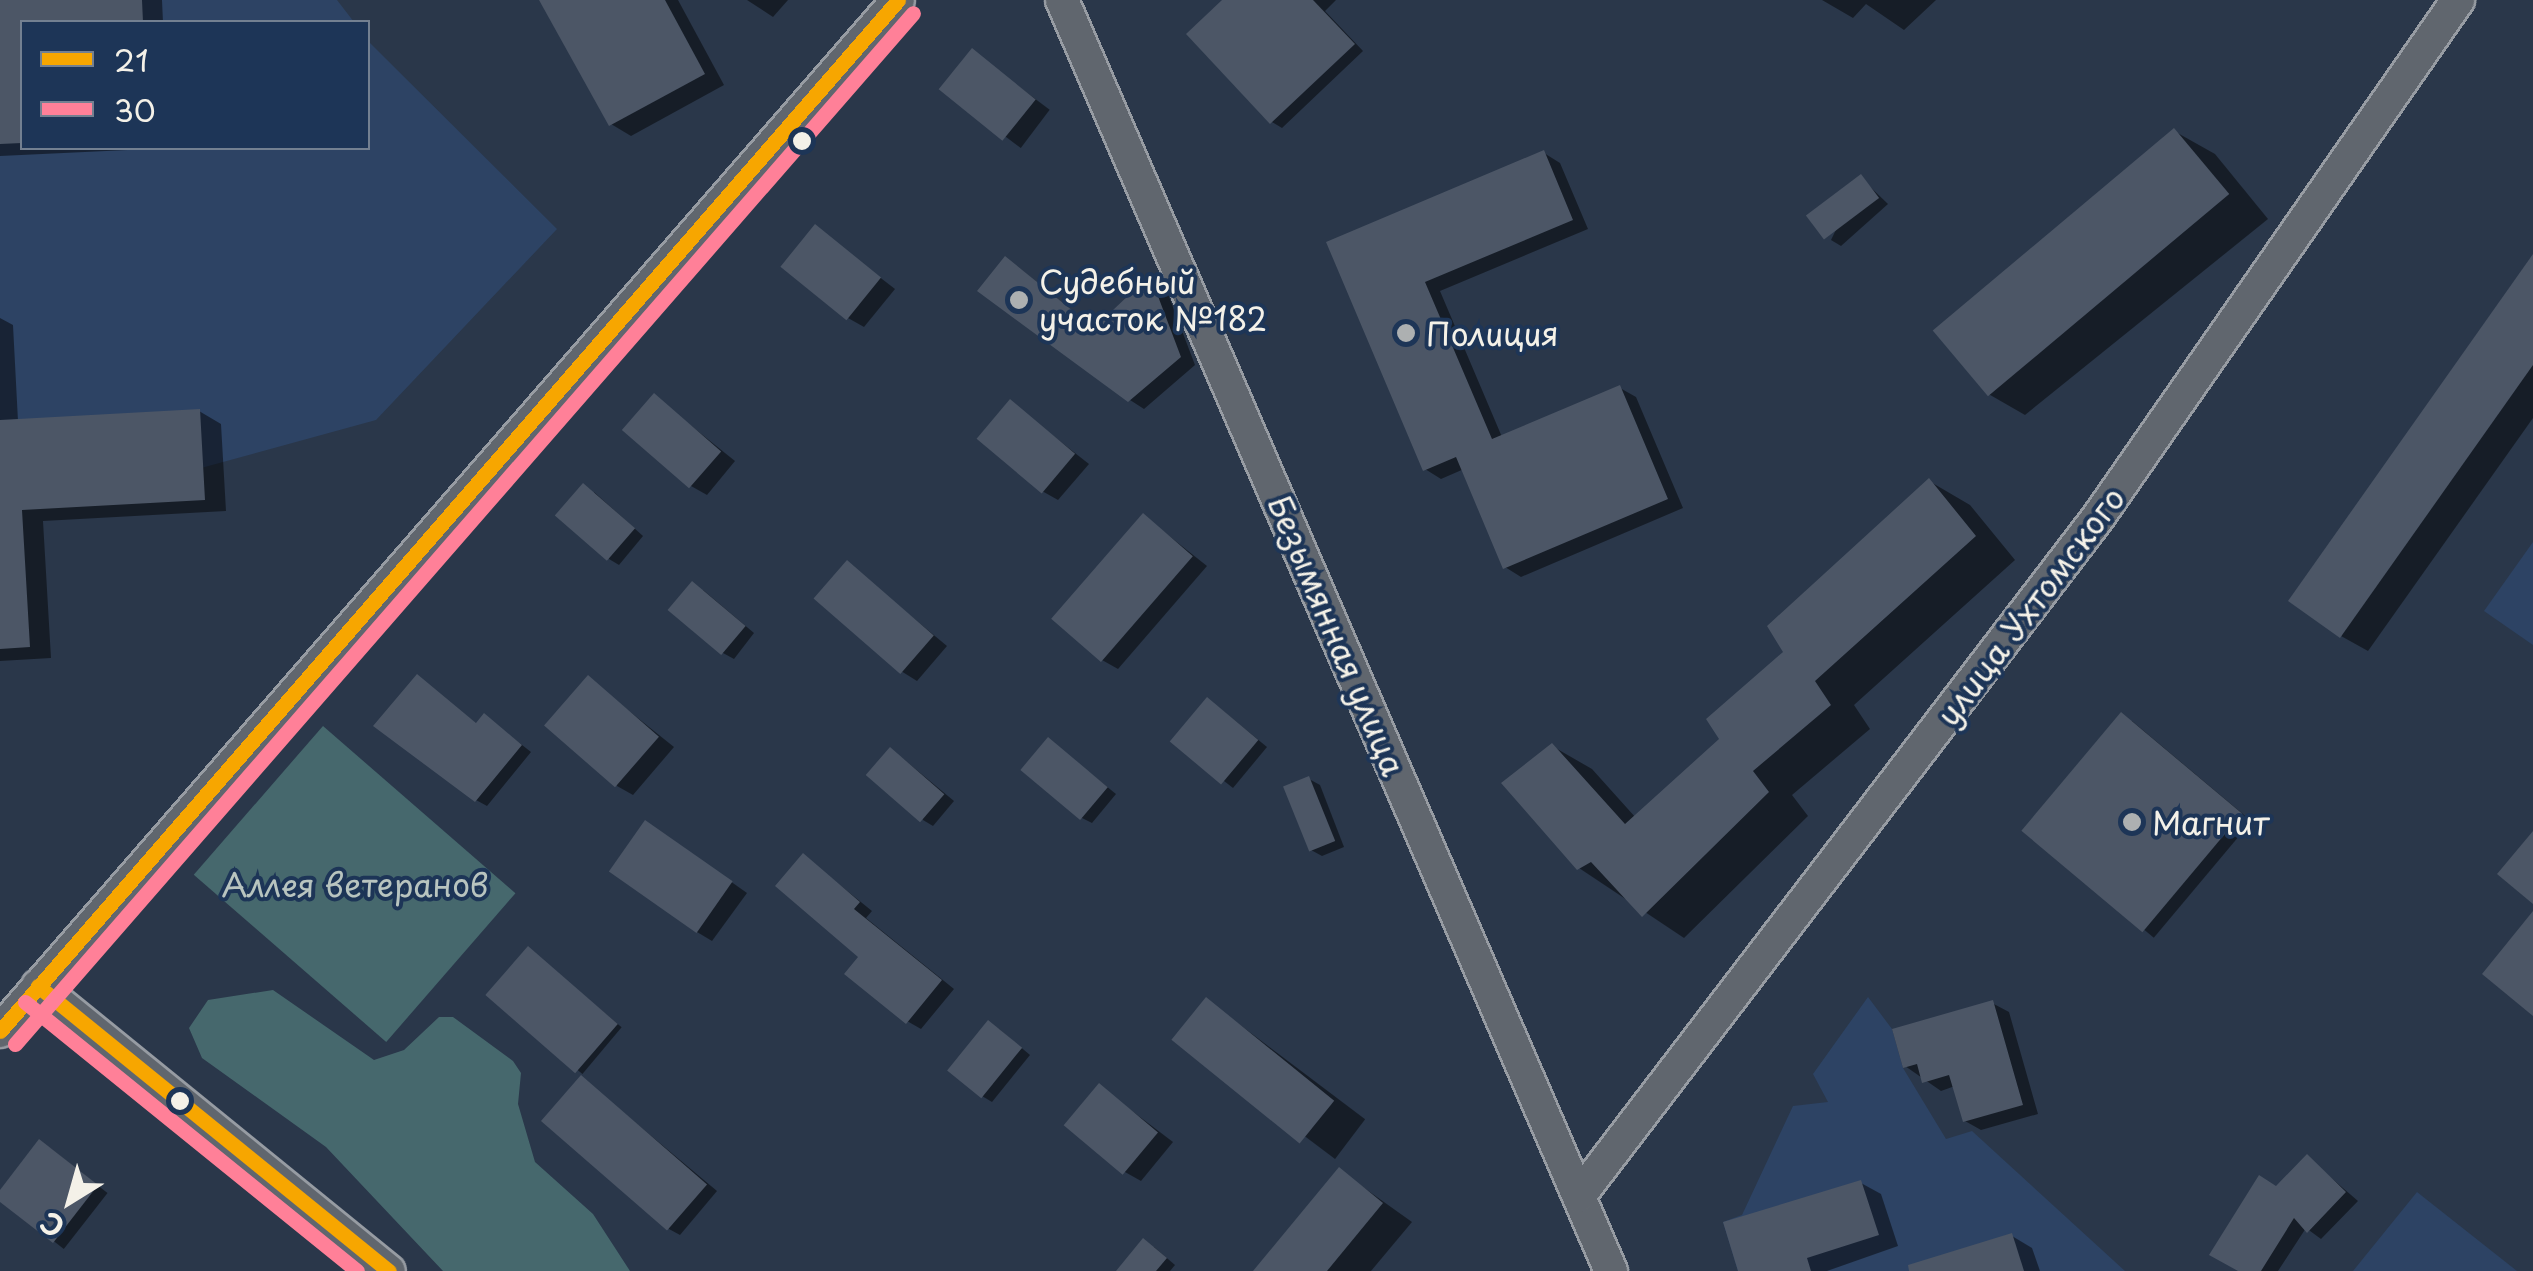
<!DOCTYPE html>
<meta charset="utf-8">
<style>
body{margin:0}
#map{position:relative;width:2533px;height:1271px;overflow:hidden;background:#2a374a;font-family:"Playpen Sans",sans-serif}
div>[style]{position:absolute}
.built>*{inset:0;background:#2d4364}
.green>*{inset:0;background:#46686d;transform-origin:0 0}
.shadow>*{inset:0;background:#0007;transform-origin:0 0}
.building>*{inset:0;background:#4c5666;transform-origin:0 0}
.roads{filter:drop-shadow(2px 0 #979ca3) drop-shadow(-2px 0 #979ca3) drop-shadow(0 2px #979ca3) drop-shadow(0 -2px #979ca3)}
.minor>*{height:32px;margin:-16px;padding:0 16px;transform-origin:16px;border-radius:16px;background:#60666e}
.bus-1>*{height:15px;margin:-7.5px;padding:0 7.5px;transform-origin:7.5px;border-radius:7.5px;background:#f7a600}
.bus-2>*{height:15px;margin:-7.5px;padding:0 7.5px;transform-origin:7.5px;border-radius:7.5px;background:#ff8098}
.dots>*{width:28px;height:28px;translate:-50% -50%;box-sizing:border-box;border:5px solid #1d3557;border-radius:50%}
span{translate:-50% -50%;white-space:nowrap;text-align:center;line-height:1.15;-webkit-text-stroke:8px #1d3557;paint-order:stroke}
.poi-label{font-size:32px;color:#f4f1e8}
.left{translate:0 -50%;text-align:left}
.street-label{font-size:32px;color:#f4f1e8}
.park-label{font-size:32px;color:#b8c4bf}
.legend{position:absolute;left:20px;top:20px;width:350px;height:130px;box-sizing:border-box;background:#1d3557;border:2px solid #738091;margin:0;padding:12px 18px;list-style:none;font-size:30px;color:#f4f1e8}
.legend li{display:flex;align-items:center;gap:20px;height:50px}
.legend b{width:50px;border:2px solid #738091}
.north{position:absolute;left:20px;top:1151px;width:100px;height:100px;-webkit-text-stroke:8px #1d3557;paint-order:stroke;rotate:217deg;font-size:28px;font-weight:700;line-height:40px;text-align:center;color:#f4f1e8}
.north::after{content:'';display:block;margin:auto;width:35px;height:45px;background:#f4f1e8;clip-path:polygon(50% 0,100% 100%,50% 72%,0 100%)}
</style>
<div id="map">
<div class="built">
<i style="clip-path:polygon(0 0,337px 0,354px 22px,22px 22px,22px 148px,368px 148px,368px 41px,557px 229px,376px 420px,190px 471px,0 422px)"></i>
<i style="clip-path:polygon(2533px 542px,2533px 645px,2484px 611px)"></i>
<i style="clip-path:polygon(1868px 997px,1892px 1029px,1903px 1068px,1946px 1139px,1972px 1131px,2125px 1271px,1738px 1271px,1723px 1222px,1742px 1215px,1793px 1106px,1828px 1102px,1813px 1074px)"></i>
<i style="clip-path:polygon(2417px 1192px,2517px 1271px,2353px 1271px)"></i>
</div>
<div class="green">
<i style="left:323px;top:726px;width:255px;height:197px;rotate:41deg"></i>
<i style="clip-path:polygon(273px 990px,374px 1060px,404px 1050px,439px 1017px,453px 1017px,513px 1061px,521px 1073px,518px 1104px,535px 1162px,593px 1214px,630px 1271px,443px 1271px,326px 1147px,202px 1058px,189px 1028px,208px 1000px)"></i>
</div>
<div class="shadow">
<i style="clip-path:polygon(0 0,162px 0,163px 22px,22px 22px,22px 148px,170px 148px,0 156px)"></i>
<i style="clip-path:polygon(544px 0,678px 0,724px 85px,631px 136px,611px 124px)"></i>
<i style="clip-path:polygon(747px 0,788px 0,773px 17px)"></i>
<i style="clip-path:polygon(1226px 0,1336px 0,1325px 11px,1363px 51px,1282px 128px,1272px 122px)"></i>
<i style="clip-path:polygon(1822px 0,1936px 0,1904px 30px,1866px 4px,1853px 18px)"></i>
<i style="left:973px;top:52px;width:96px;height:48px;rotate:37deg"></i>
<i style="clip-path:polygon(2174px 131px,2215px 154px,2268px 219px,2025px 415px,1985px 392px)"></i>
<i style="clip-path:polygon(1544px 153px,1560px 163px,1588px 229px,1440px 291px,1502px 437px,1620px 388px,1636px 397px,1683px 508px,1521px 577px,1505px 567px,1464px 469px,1441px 479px,1425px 469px,1329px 244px)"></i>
<i style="clip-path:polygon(1861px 178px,1888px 204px,1841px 246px,1831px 240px)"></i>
<i style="clip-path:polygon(816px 228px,895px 289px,864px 327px,848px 318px)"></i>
<i style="clip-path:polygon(2533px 257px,2533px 418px,2368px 651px,2341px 636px)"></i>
<i style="clip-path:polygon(1019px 268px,1096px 330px,1151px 278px,1165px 286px,1195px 365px,1144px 409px,1130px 400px)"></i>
<i style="clip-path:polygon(0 318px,13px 325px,18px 421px,199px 411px,221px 424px,226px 511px,43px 521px,51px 658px,0 661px)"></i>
<i style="clip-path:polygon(654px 396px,735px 461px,707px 495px,691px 486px)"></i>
<i style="clip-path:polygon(1010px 402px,1089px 464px,1058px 500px,1042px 491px)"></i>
<i style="clip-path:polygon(1929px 481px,1970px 505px,2015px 560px,1854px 705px,1870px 729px,1792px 795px,1808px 816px,1684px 938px,1579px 868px,1552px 746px,1592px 769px,1636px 818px,1722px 740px)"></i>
<i style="clip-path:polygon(594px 492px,643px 536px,619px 565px,609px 559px)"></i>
<i style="clip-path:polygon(1144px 516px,1207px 566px,1118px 669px,1102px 660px)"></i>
<i style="clip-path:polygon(847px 563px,947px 646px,917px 681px,901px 671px)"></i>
<i style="clip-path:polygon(703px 590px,754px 633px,734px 659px,723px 653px)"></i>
<i style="clip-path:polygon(418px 677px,478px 725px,485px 716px,531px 752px,487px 806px,476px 800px)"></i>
<i style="clip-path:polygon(589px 679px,674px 747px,633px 795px,617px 786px)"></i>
<i style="clip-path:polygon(1217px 706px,1267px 747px,1233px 788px,1173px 741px)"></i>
<i style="left:2132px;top:721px;width:156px;height:152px;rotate:40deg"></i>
<i style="clip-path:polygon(1049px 740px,1116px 794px,1092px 823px,1082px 818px)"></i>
<i style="clip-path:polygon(901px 757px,954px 801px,933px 826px,923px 820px)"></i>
<i style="clip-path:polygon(1309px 779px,1320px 785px,1344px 847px,1322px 856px,1311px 850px)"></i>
<i style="clip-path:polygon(662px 833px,747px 893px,712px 941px,697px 932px)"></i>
<i style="clip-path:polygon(804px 856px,872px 911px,866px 918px,954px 989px,921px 1029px,907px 1021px,861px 957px)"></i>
<i style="left:532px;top:952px;width:117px;height:61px;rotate:40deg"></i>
<i style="left:1207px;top:1000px;width:198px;height:50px;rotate:37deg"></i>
<i style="clip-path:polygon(1992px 1003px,2009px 1012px,2038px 1114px,1981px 1130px,1965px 1121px,1955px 1086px,1941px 1091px,1905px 1066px)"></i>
<i style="clip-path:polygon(999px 1029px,1030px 1055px,992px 1102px,982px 1096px)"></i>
<i style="clip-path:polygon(582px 1078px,717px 1191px,680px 1235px,669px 1229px)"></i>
<i style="clip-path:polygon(1099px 1086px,1173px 1142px,1141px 1181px,1125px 1172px)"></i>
<i style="left:50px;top:1148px;width:73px;height:71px;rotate:38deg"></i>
<i style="clip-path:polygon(2307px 1157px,2358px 1201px,2321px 1239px,2306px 1228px,2278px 1271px,2243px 1271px,2277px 1188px)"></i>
<i style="clip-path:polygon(1339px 1170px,1412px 1222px,1371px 1271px,1256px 1271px)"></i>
<i style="clip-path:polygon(1861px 1183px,1881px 1194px,1898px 1246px,1827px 1271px,1741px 1271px)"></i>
<i style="clip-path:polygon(2012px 1236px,2032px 1248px,2040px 1271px,1924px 1271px)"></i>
<i style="clip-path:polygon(1154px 1247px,1175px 1265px,1170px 1271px,1119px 1271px)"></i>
</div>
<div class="building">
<i style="clip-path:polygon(0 0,142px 0,143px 22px,22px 22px,22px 143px,0 144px)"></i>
<i style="clip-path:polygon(539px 0,665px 0,705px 74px,609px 126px)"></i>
<i style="clip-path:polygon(1222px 0,1313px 0,1355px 44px,1270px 124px,1186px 34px)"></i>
<i style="left:972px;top:48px;width:82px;height:53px;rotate:39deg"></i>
<i style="left:2174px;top:128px;width:86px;height:315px;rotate:50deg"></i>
<i style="clip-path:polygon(1544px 150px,1573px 220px,1425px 282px,1492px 439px,1620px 385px,1668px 499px,1503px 569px,1456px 457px,1423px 471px,1326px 242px)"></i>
<i style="left:1861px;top:174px;width:30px;height:69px;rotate:53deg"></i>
<i style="left:815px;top:224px;width:85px;height:55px;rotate:39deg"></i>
<i style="clip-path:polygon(2533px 254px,2533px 365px,2340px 638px,2288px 601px)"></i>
<i style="clip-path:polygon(1005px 256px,1094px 328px,1150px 275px,1181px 357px,1128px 402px,977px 291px)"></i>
<i style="left:654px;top:393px;width:89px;height:49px;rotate:41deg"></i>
<i style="left:1010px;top:399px;width:85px;height:52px;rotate:40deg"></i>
<i style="clip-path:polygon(200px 409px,205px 500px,22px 510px,30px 647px,0 649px,0 420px)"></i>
<i style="clip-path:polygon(1929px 478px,1976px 536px,1815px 681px,1831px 705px,1753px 771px,1769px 792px,1642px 917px,1591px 862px,1577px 870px,1501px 783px,1552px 743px,1625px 824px,1719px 739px,1706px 719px,1783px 652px,1767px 626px)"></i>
<i style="left:583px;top:483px;width:69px;height:43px;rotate:41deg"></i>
<i style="left:1143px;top:513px;width:66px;height:140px;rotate:41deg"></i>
<i style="left:847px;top:560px;width:115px;height:51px;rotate:41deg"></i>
<i style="left:692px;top:581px;width:70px;height:38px;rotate:40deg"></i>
<i style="clip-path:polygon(417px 674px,476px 723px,484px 713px,522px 745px,475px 802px,373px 726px)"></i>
<i style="left:588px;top:675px;width:94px;height:67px;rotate:41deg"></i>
<i style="left:1207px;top:697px;width:67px;height:58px;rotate:40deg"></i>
<i style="left:2121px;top:712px;width:158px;height:155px;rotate:40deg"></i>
<i style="left:1048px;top:737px;width:78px;height:43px;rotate:40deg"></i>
<i style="left:890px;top:747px;width:72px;height:37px;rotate:41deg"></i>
<i style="left:1309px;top:776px;width:70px;height:28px;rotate:68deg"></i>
<i style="left:645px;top:820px;width:107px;height:63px;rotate:35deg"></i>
<i style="clip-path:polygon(2533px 831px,2533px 904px,2497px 874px)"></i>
<i style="clip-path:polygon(803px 853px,860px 902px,854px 909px,942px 980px,906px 1024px,844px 974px,858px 957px,775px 886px)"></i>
<i style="clip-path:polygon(2533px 911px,2533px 1016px,2482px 974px)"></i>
<i style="left:528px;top:946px;width:119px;height:65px;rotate:41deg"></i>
<i style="left:1206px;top:997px;width:165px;height:55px;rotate:39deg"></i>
<i style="clip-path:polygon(1993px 1000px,2023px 1105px,1963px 1122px,1949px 1075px,1922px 1083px,1917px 1064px,1903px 1068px,1892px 1029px)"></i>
<i style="left:988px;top:1020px;width:44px;height:65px;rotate:39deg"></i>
<i style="left:581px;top:1075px;width:167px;height:61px;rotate:41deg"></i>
<i style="left:1099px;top:1083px;width:77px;height:55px;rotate:40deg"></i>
<i style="clip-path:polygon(39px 1139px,98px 1185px,53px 1243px,0 1202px,0 1190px)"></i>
<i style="clip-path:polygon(2307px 1154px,2346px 1192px,2307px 1233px,2294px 1218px,2261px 1271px,2238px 1271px,2209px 1255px,2259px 1175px,2276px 1186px)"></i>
<i style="clip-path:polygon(1339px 1167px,1383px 1203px,1327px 1271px,1253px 1271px)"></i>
<i style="clip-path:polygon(1861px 1180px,1879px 1235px,1807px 1258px,1811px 1271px,1738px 1271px,1723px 1222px)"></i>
<i style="clip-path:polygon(2012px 1233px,2024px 1271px,1909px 1271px,1908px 1265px)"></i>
<i style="clip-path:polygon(1143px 1238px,1167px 1258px,1156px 1271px,1116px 1271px)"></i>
</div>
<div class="roads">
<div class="minor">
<i style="left:1062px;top:0;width:1385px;rotate:66.64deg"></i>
<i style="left:38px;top:986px;width:452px;rotate:39.1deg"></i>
<i style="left:0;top:1031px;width:1367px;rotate:-48.94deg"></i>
<i style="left:1579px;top:1196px;width:856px;rotate:-52.59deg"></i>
<i style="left:2099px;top:516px;width:629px;rotate:-55.17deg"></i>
</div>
</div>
<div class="bus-1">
<i style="left:38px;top:986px;width:452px;rotate:39.1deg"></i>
<i style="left:0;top:1031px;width:1367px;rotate:-48.94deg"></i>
</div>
<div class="bus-2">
<i style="left:25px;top:1002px;width:427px;rotate:39deg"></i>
<i style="left:15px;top:1044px;width:1367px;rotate:-48.94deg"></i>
</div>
<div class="dots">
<i style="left:802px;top:141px;background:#f4f1e8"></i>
<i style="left:1019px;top:300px;background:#adb0b1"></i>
<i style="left:1406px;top:333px;background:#adb0b1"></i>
<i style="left:2132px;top:822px;background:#adb0b1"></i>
<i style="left:180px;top:1101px;background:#f4f1e8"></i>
</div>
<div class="poi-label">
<span class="left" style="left:1039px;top:300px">Судебный<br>участок №182</span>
<span class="left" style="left:1426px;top:333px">Полиция</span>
<span class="left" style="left:2152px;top:822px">Магнит</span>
</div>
<div class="street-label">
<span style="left:2030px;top:606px;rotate:-53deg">улица Ухтомского</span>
<span style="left:1337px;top:635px;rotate:67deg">Безымянная улица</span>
</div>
<div class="park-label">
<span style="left:355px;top:884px">Аллея ветеранов</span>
</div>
<ul class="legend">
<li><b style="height:12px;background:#f7a600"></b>21</li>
<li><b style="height:12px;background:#ff8098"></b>30</li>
</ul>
<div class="north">С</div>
</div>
